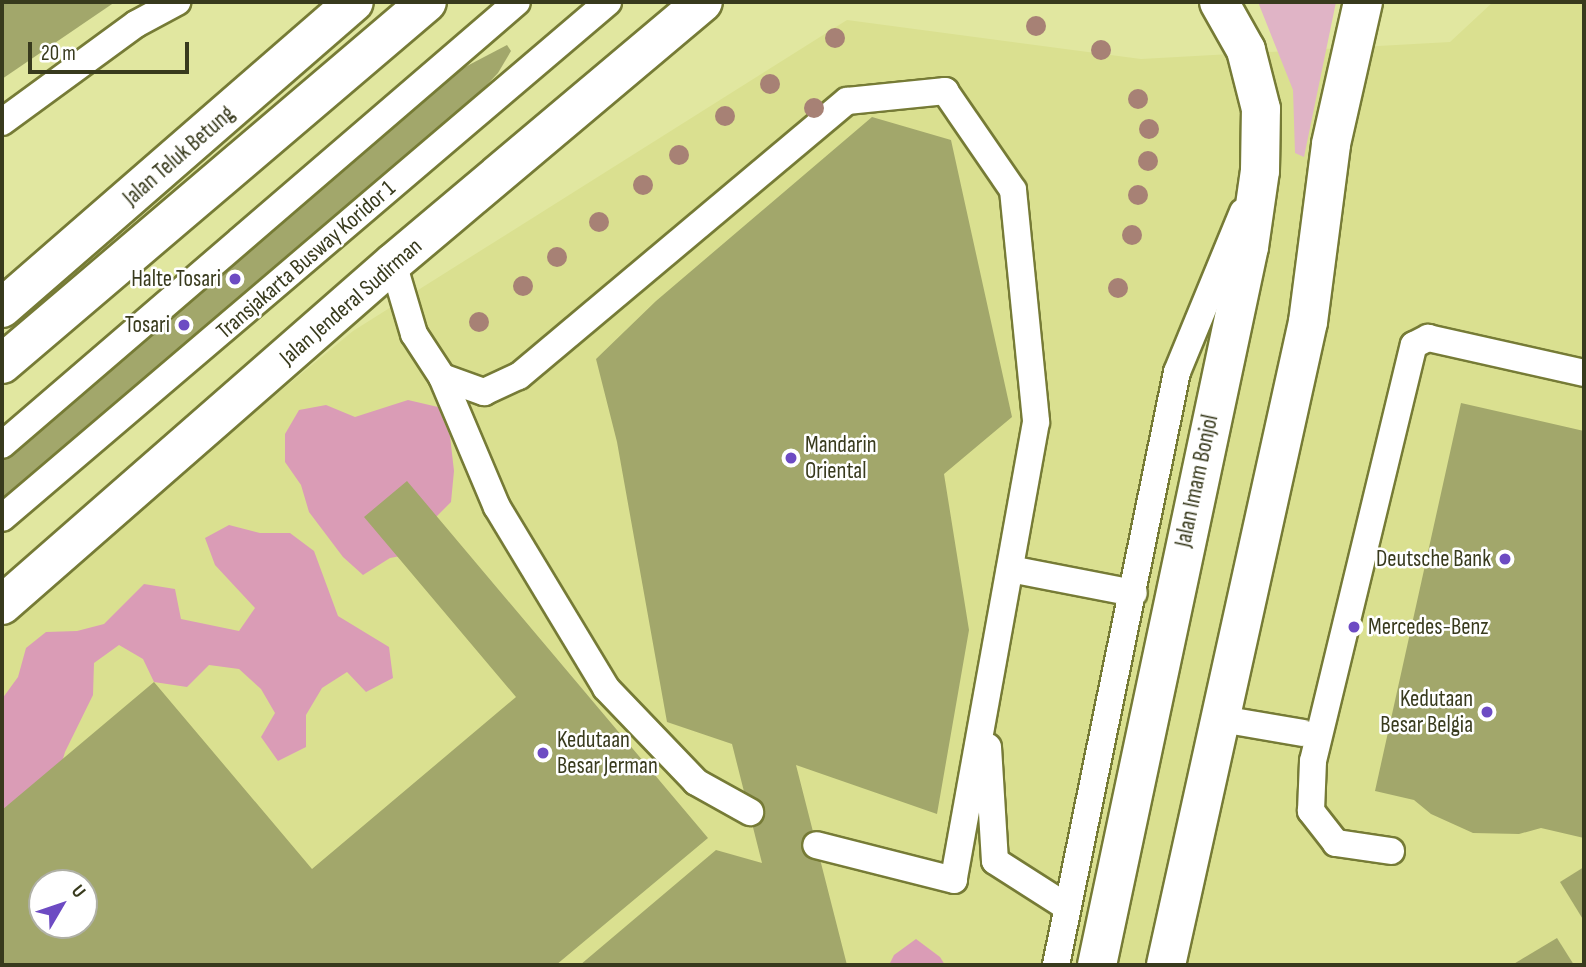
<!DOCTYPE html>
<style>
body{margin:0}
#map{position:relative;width:1586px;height:967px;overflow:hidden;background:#e1e7a0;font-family:"Sofia Sans Condensed",sans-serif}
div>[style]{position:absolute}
.built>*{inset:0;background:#dae090}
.green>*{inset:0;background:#e0b4c6}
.forest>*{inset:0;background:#da9cb6}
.building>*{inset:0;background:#a2a76b}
.roads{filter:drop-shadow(2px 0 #767b36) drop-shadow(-2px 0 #767b36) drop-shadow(0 2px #767b36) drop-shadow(0 -2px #767b36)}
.service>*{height:26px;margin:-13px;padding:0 13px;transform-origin:13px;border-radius:13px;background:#fff}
.tertiary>*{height:38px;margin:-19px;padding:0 19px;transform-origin:19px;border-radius:19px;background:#fff}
.secondary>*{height:38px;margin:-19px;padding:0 19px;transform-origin:19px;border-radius:19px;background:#fff}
.primary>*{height:38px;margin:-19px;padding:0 19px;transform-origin:19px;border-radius:19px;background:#fff}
.trees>*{width:20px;height:20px;margin:-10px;border-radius:50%;background:#a78175}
.dots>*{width:19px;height:19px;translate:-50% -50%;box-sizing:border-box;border:4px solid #fff;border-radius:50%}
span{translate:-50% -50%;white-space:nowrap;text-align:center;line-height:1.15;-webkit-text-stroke:5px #fff;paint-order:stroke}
.street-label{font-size:23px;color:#383a1d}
.poi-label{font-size:23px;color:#383a1d}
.right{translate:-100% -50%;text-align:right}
.left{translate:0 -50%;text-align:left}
.frame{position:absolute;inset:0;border:4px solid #383a1d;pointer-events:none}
.north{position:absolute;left:28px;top:869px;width:70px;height:70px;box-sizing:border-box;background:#fff;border:2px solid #afb0a5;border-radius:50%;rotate:51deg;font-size:19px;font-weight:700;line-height:28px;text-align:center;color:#383a1d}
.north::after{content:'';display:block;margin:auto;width:24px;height:32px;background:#6d4bc3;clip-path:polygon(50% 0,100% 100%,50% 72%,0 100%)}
.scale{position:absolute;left:28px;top:42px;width:161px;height:32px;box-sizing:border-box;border:4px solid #383a1d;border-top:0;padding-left:9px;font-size:21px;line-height:24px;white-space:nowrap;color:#383a1d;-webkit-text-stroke:5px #fff;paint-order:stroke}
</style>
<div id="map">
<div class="built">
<i style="clip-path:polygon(evenodd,1493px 2px,1584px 2px,1584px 965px,2px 965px,2px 621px,353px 331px,847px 20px,1141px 59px,1450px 42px,1493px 2px,42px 883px,84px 883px,84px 925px,42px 925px,42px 883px)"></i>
</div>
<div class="green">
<i style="clip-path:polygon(1258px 2px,1336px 2px,1304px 157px,1295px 153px,1293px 90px)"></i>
</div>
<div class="forest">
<i style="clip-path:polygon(408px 400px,438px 407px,450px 436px,454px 471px,451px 502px,429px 524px,417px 553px,390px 558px,363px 575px,343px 557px,309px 512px,301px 485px,285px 462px,285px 434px,299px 410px,326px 405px,355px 417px)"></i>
<i style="clip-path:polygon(229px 525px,260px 533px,290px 533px,314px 551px,338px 616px,389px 647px,393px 678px,366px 692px,347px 672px,322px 688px,306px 715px,306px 747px,278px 761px,261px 737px,275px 713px,261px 689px,239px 669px,209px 665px,187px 687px,154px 682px,143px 659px,119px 645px,94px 663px,93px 695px,65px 752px,47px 813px,17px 814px,2px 840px,2px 699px,18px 677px,26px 648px,46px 632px,77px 631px,104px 624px,144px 584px,175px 589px,181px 619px,239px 631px,255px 608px,215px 565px,205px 538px)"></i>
<i style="clip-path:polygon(916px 939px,940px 957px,945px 965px,889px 965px,894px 955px)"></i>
</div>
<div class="building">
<i style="clip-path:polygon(2px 2px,115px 2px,2px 79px)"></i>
<i style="clip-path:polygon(507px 45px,511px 51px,498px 73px,468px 105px,2px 500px,2px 454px,444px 78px)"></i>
<i style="clip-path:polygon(872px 117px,951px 140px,1012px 417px,944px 474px,969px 630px,937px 814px,796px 765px,847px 965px,580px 965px,716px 850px,762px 863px,732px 744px,667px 722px,617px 442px,596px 359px,656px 301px)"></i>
<i style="clip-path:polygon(1461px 403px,1584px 431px,1584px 838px,1541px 828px,1519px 834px,1473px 833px,1431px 814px,1414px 800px,1375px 791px)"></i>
<i style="clip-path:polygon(evenodd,407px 481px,708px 838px,556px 965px,2px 965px,2px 810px,154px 682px,312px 869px,516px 697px,364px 517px,407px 481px,42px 883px,84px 883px,84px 925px,42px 925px,42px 883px)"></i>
<i style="clip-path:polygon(1584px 867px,1584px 921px,1560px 882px)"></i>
<i style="clip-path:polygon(1557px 938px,1574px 965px,1512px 965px)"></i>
</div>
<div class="roads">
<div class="service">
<i style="left:2px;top:122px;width:166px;rotate:-36.2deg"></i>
<i style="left:136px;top:24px;width:47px;rotate:-28.2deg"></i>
<i style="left:393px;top:263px;width:74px;rotate:73.5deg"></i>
<i style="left:414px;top:334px;width:51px;rotate:56.9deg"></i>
<i style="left:442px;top:377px;width:141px;rotate:67.1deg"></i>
<i style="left:497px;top:507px;width:211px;rotate:58.9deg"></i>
<i style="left:606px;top:688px;width:130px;rotate:46.2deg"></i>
<i style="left:696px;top:782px;width:62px;rotate:29.1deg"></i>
<i style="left:442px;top:377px;width:45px;rotate:19.7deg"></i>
<i style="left:484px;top:392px;width:38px;rotate:-25deg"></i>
<i style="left:519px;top:376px;width:428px;rotate:-40deg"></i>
<i style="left:847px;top:101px;width:99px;rotate:-5.8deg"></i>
<i style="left:945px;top:91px;width:120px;rotate:55.5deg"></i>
<i style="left:1013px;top:190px;width:233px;rotate:84.3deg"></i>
<i style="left:1036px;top:422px;width:465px;rotate:100.2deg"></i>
<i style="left:954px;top:880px;width:142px;rotate:-165.8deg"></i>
<i style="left:2px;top:445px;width:679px;rotate:-40.7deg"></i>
<i style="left:2px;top:518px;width:796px;rotate:-40.41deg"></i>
<i style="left:1010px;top:569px;width:126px;rotate:11deg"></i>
<i style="left:1221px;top:719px;width:83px;rotate:9.7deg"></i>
<i style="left:988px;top:747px;width:114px;rotate:86.5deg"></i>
<i style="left:995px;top:861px;width:85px;rotate:32.6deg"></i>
<i style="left:1391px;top:851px;width:56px;rotate:-171.7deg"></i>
<i style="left:1336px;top:843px;width:41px;rotate:-128deg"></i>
<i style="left:1311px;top:811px;width:50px;rotate:-87.7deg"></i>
<i style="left:1313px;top:761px;width:428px;rotate:-76.4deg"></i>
<i style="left:1414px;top:345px;width:16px;rotate:-27deg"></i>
<i style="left:1428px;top:338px;width:160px;rotate:12.6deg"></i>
<i style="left:1056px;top:965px;width:605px;rotate:-78.47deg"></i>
<i style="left:1177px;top:372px;width:173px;rotate:-67.6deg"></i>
</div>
<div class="tertiary">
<i style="left:2px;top:308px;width:466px;rotate:-41deg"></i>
</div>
<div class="secondary">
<i style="left:1097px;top:965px;width:734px;rotate:-78.05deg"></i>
<i style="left:1249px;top:247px;width:77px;rotate:-81.8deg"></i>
<i style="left:1260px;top:171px;width:62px;rotate:-89.1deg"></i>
<i style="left:1261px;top:109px;width:61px;rotate:-104.3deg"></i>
<i style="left:1246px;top:50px;width:55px;rotate:-119.4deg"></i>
<i style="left:1166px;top:965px;width:658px;rotate:-77.55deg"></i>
<i style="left:1308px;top:322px;width:179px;rotate:-82.6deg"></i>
<i style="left:1331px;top:144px;width:146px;rotate:-77.3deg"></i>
</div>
<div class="primary">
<i style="left:2px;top:364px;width:558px;rotate:-40.42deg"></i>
<i style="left:2px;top:605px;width:519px;rotate:-41.18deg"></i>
<i style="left:393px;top:263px;width:405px;rotate:-40.1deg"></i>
</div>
</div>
<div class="trees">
<i style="left:1036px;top:26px"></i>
<i style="left:835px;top:38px"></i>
<i style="left:1101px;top:50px"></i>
<i style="left:770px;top:84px"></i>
<i style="left:1138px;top:99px"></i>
<i style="left:814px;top:108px"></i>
<i style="left:725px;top:116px"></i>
<i style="left:1149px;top:129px"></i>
<i style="left:679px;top:155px"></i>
<i style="left:1148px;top:161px"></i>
<i style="left:643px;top:185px"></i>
<i style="left:1138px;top:195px"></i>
<i style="left:599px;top:222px"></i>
<i style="left:1132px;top:235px"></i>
<i style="left:557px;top:257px"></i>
<i style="left:523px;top:286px"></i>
<i style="left:1118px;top:288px"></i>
<i style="left:479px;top:322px"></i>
</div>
<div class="dots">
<i style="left:235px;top:279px;background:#6d4bc3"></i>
<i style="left:184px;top:325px;background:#6d4bc3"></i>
<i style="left:791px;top:458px;background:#6d4bc3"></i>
<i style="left:1505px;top:559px;background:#6d4bc3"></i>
<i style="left:1354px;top:627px;background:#6d4bc3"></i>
<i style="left:1487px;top:712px;background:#6d4bc3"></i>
<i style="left:543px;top:753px;background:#6d4bc3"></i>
</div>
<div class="street-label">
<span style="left:179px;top:156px;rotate:-41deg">Jalan Teluk Betung</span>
<span style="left:306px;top:260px;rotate:-41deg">Transjakarta Busway Koridor 1</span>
<span style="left:351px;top:302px;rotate:-41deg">Jalan Jenderal Sudirman</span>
<span style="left:1197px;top:481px;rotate:-78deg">Jalan Imam Bonjol</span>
</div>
<div class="poi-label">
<span class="right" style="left:221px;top:279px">Halte Tosari</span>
<span class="right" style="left:170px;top:325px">Tosari</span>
<span class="left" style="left:805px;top:458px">Mandarin<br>Oriental</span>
<span class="right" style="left:1491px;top:559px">Deutsche Bank</span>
<span class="left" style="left:1368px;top:627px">Mercedes-Benz</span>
<span class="right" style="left:1473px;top:712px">Kedutaan<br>Besar Belgia</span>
<span class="left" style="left:557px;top:753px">Kedutaan<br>Besar Jerman</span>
</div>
<div class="frame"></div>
<div class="north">U</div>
<div class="scale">20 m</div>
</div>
